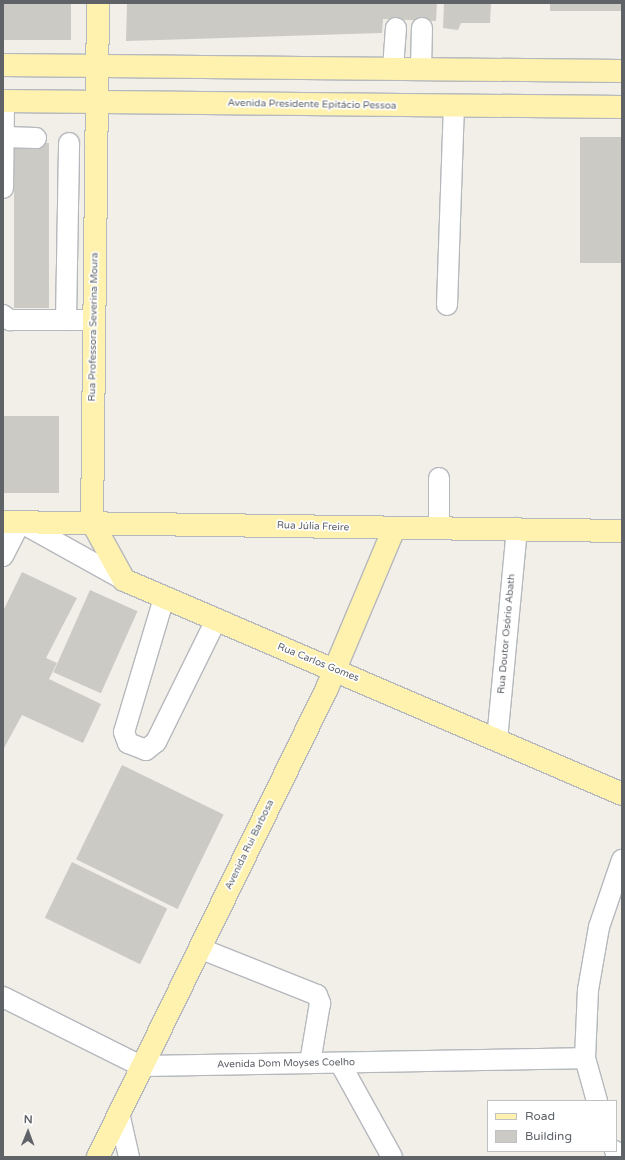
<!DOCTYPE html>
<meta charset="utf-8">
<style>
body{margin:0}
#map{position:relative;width:625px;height:1160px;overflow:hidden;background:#f1efe8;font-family:"Varela Round",sans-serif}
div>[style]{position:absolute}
.building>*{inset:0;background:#cccac5;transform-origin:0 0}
.roads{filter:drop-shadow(1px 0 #b5b8bc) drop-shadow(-1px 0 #b5b8bc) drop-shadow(0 1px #b5b8bc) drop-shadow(0 -1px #b5b8bc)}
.minor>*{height:20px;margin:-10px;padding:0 10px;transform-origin:10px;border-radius:10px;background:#fff}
.major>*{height:22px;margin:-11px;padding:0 11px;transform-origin:11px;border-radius:11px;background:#fff2af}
span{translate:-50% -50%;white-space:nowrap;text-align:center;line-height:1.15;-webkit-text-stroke:3.5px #fff;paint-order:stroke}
.street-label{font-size:10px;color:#5f6368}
.frame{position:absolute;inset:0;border:4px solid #5f6368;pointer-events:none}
.legend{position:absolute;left:487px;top:1100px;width:130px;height:52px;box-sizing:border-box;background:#fff;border:1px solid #bfc1c3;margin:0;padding:5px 7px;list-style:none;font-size:12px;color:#5f6368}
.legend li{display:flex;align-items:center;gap:8px;height:20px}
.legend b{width:20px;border:1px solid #bfc1c3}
.north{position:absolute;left:8px;top:1112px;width:40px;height:40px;-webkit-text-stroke:3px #fff;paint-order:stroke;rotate:1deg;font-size:11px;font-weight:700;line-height:16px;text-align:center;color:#5f6368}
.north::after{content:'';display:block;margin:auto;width:14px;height:18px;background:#5f6368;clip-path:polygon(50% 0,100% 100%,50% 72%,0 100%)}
</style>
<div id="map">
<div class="building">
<i style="left:3px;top:3px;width:68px;height:37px"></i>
<i style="clip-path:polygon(127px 3px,437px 3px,436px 21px,383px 19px,382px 33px,126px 41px)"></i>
<i style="clip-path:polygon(444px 3px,491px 3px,490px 23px,461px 23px,458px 30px,443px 28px)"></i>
<i style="left:550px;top:3px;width:72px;height:8px"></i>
<i style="left:580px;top:137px;width:42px;height:126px"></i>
<i style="left:14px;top:143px;width:35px;height:165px"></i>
<i style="left:4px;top:416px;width:55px;height:77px"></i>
<i style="clip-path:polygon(22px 572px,77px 598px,46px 658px,57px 663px,49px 679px,101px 704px,83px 743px,22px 715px,3px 750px,3px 611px)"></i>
<i style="left:90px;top:590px;width:52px;height:90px;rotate:24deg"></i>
<i style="left:122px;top:765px;width:113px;height:105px;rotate:26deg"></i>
<i style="left:72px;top:862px;width:106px;height:62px;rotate:26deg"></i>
</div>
<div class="roads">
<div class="minor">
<i style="left:393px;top:68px;width:40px;rotate:-85.7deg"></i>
<i style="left:421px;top:68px;width:40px;rotate:-88.6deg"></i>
<i style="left:4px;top:137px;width:32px;rotate:2deg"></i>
<i style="left:3px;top:188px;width:87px;rotate:-89.3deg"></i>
<i style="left:447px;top:305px;width:198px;rotate:-88deg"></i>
<i style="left:3px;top:315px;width:9px;rotate:36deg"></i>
<i style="left:10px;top:320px;width:84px"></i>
<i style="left:66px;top:320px;width:177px;rotate:-89deg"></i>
<i style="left:439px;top:478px;width:51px;rotate:90deg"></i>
<i style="left:3px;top:556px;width:38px;rotate:-63deg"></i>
<i style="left:20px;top:522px;width:119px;rotate:29.1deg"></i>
<i style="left:164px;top:598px;width:140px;rotate:106.6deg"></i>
<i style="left:124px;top:732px;width:12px;rotate:70deg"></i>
<i style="left:128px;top:743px;width:19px;rotate:21deg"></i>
<i style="left:146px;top:750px;width:13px;rotate:-39deg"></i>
<i style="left:156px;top:742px;width:136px;rotate:-63.8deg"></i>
<i style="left:497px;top:740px;width:213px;rotate:-84.6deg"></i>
<i style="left:199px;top:948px;width:127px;rotate:21.7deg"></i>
<i style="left:317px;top:995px;width:9px;rotate:69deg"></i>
<i style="left:320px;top:1003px;width:61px;rotate:99.5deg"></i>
<i style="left:3px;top:997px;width:154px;rotate:26.6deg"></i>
<i style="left:141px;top:1066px;width:444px;rotate:-1deg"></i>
<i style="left:340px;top:1063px;width:107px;rotate:61deg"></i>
<i style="left:597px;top:1101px;width:45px;rotate:-105.6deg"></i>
<i style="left:585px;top:1058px;width:68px;rotate:-87.5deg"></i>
<i style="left:588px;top:990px;width:64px;rotate:-80.1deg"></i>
<i style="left:599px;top:927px;width:71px;rotate:-71.1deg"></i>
<i style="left:119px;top:1113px;width:45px;rotate:77.2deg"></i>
<i style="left:615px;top:1151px;width:7px;rotate:63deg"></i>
</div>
<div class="major">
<i style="left:98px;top:3px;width:519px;rotate:90.66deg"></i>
<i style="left:92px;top:522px;width:66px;rotate:61.1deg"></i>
<i style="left:124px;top:580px;width:542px;rotate:23.25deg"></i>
<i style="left:3px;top:65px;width:619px;rotate:0.56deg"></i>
<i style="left:3px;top:101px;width:619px;rotate:0.56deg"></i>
<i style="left:3px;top:522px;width:619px;rotate:0.83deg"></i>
<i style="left:98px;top:1157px;width:522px;rotate:-63.97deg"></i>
<i style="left:327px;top:688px;width:173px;rotate:-67.2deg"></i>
</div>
</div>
<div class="street-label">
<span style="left:312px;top:105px;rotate:1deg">Avenida Presidente Epitácio Pessoa</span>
<span style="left:94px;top:327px;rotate:-89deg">Rua Professora Severina Moura</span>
<span style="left:313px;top:527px;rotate:2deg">Rua Júlia Freire</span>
<span style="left:507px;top:634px;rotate:-85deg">Rua Doutor Osório Abath</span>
<span style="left:318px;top:663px;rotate:22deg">Rua Carlos Gomes</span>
<span style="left:250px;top:845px;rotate:-64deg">Avenida Rui Barbosa</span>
<span style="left:286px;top:1064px;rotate:-1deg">Avenida Dom Moyses Coelho</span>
</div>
<div class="frame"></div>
<ul class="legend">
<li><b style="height:5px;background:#fff2af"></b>Road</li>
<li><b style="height:11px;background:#cccac5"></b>Building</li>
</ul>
<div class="north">N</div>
</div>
